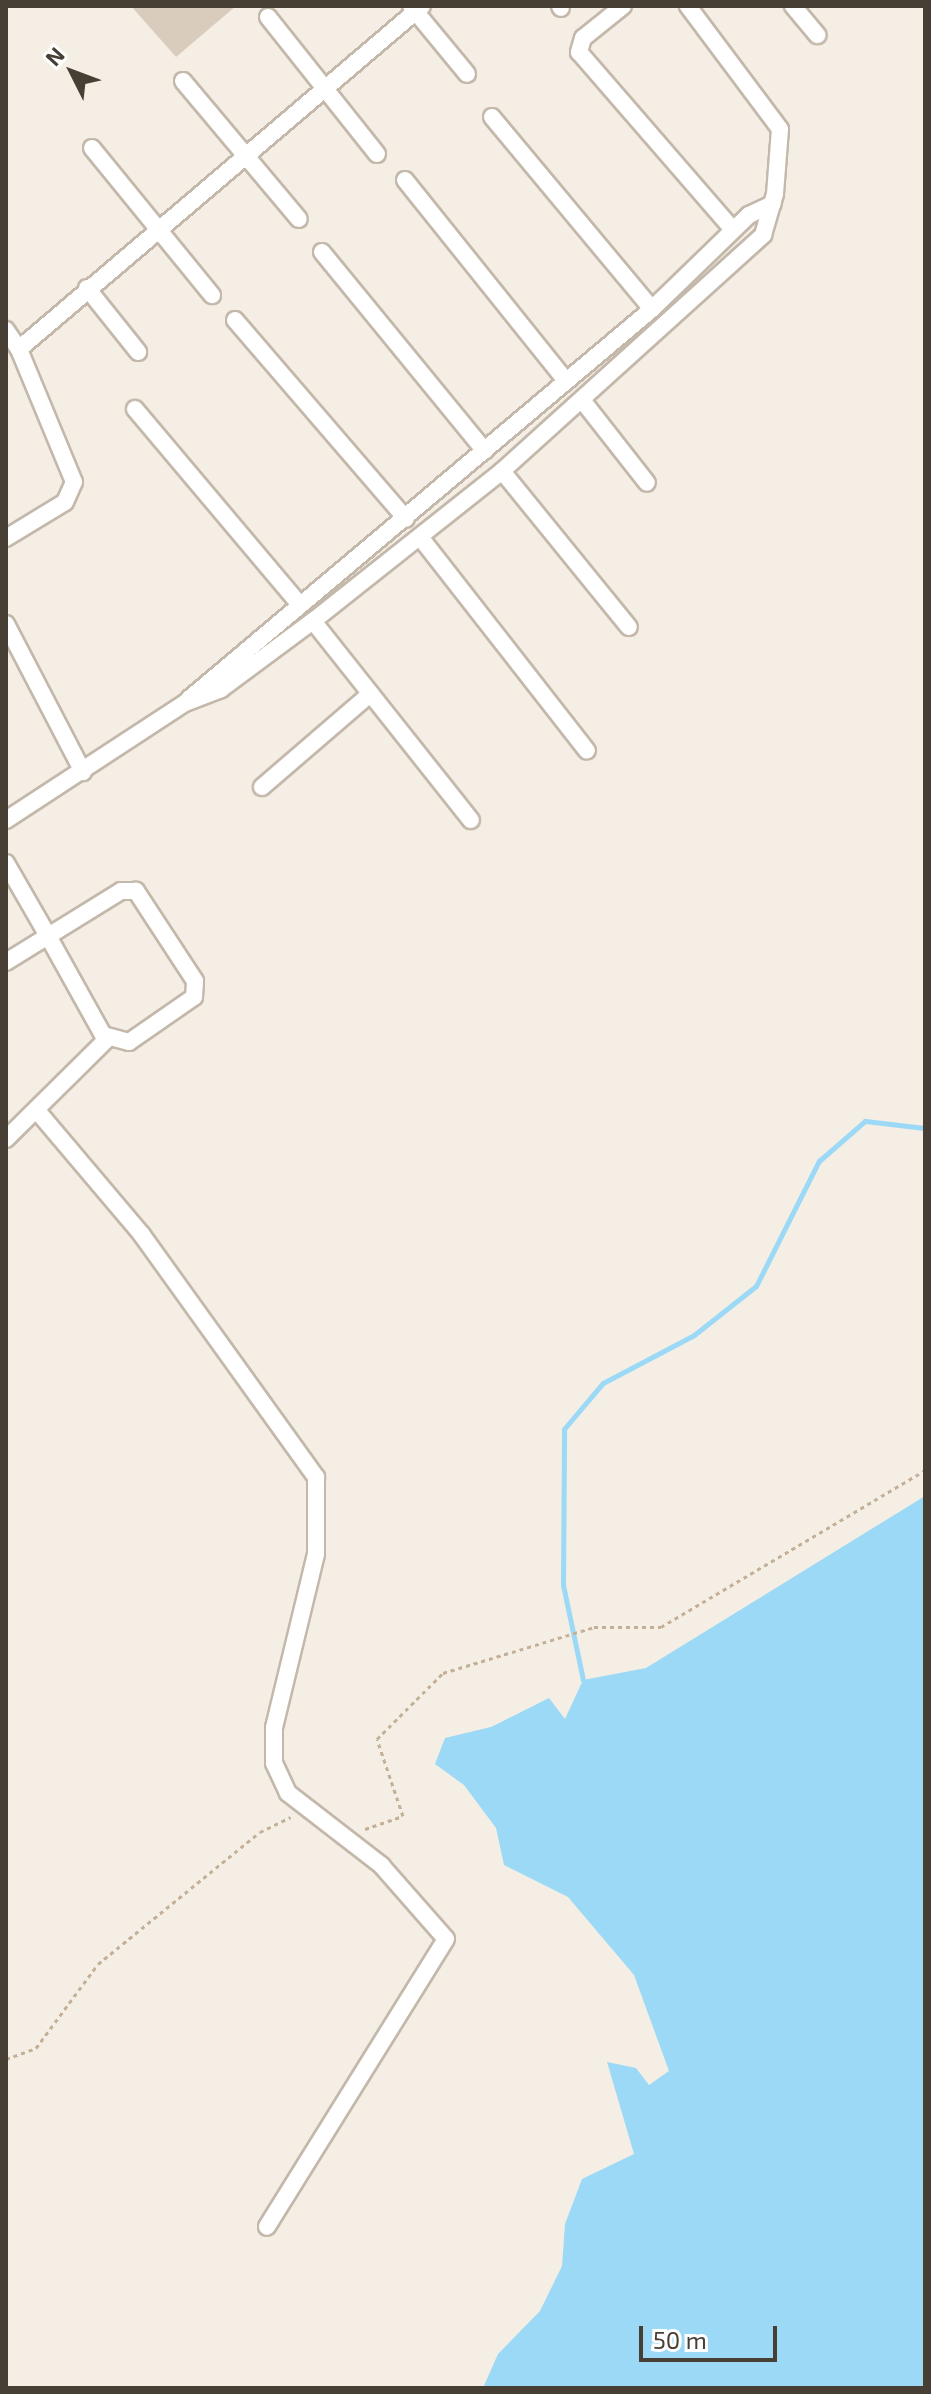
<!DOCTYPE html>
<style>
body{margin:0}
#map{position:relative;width:931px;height:2394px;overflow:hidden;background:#f4eee5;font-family:"Exo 2",sans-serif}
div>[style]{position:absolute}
.water>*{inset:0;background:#9cd9f6}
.stream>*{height:5px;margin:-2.5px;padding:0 2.5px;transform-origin:2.5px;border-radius:2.5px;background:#9cd9f6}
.building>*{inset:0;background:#d9ccbc}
.path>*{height:3px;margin-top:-1.5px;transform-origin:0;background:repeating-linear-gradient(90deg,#c3b097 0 4px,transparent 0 8px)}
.roads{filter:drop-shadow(2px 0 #c3b8aa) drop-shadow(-2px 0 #c3b8aa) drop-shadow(0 2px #c3b8aa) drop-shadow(0 -2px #c3b8aa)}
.street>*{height:16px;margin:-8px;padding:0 8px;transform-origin:8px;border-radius:8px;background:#fff}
span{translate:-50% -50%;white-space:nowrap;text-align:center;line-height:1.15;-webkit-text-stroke:6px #fff;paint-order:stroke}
.frame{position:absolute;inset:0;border:8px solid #473e34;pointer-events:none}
.north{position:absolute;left:32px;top:32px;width:80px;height:80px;-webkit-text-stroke:6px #fff;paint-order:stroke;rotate:312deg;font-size:22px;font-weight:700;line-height:32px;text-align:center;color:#473e34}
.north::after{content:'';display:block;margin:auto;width:28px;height:36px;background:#473e34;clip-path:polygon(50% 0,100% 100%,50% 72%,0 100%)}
.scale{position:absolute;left:639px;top:2326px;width:138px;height:36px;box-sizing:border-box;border:4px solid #473e34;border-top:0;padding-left:10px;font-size:24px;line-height:28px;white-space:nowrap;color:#473e34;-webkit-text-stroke:6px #fff;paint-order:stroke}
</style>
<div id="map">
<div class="water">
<i style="clip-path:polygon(925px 1496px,925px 2388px,483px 2388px,498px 2354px,540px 2311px,562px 2266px,565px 2224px,582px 2179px,634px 2154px,607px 2062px,636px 2068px,649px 2085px,669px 2071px,634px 1975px,568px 1897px,504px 1865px,496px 1828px,464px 1785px,435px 1764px,445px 1738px,491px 1727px,549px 1698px,565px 1719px,583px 1680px,646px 1668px)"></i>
</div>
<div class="stream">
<i style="left:583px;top:1680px;width:97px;rotate:-101.9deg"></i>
<i style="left:563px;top:1585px;width:156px;rotate:-89.6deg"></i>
<i style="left:564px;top:1429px;width:60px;rotate:-49.7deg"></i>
<i style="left:603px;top:1383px;width:103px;rotate:-27.8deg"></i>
<i style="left:694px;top:1335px;width:79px;rotate:-38.3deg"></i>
<i style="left:756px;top:1286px;width:140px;rotate:-63.3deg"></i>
<i style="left:819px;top:1161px;width:61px;rotate:-41deg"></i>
<i style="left:865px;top:1121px;width:60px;rotate:6.7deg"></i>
</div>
<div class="building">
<i style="clip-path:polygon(131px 6px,236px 6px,176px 57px)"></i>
</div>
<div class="path">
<i style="left:365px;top:1829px;width:40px;rotate:-18.9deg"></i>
<i style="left:403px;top:1816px;width:81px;rotate:-108.7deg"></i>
<i style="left:377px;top:1739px;width:93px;rotate:-45deg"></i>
<i style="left:443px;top:1673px;width:158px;rotate:-16.9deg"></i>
<i style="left:594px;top:1627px;width:67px"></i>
<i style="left:661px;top:1627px;width:307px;rotate:-30.7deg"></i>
<i style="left:6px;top:2059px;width:32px;rotate:-20deg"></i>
<i style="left:36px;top:2048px;width:104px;rotate:-53.6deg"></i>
<i style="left:98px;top:1964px;width:209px;rotate:-39.2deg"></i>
<i style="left:260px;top:1832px;width:34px;rotate:-26deg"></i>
</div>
<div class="roads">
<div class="street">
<i style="left:411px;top:6px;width:88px;rotate:50.5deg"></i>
<i style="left:560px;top:6px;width:2px;rotate:63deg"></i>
<i style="left:623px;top:6px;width:51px;rotate:141.3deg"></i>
<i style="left:583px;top:38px;width:15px;rotate:106deg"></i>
<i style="left:579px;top:52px;width:235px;rotate:49.1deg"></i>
<i style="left:793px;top:6px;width:38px;rotate:50deg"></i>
<i style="left:268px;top:17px;width:175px;rotate:51.5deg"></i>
<i style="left:183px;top:81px;width:180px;rotate:50deg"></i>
<i style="left:492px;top:117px;width:250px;rotate:50.2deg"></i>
<i style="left:92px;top:148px;width:190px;rotate:50.8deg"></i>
<i style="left:405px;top:180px;width:258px;rotate:51.3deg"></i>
<i style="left:322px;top:252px;width:257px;rotate:50.7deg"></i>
<i style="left:87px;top:288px;width:82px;rotate:51.4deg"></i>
<i style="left:235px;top:320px;width:262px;rotate:49.3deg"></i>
<i style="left:6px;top:330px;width:23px;rotate:56deg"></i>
<i style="left:582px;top:400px;width:105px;rotate:51.9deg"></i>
<i style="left:135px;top:409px;width:256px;rotate:49.9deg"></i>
<i style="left:502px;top:471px;width:201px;rotate:50.9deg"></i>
<i style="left:420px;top:537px;width:271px;rotate:52deg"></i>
<i style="left:6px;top:538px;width:69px;rotate:-31.4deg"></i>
<i style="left:65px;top:502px;width:22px;rotate:-66deg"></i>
<i style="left:74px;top:482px;width:144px;rotate:-112.5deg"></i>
<i style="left:19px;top:349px;width:529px;rotate:-40.4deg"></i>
<i style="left:313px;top:621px;width:254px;rotate:51.6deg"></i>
<i style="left:6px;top:624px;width:167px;rotate:62.5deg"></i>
<i style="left:189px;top:699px;width:605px;rotate:-40.11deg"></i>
<i style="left:652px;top:309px;width:135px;rotate:-44.1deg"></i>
<i style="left:749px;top:215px;width:26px;rotate:-25deg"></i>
<i style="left:262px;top:787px;width:143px;rotate:-40.7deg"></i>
<i style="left:6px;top:820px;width:214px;rotate:-33.2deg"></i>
<i style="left:185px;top:703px;width:39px;rotate:-21deg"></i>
<i style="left:221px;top:689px;width:114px;rotate:-36.5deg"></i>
<i style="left:313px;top:621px;width:241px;rotate:-38.4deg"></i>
<i style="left:502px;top:471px;width:352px;rotate:-42.1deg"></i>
<i style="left:763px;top:235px;width:43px;rotate:-73.7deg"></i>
<i style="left:775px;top:194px;width:65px;rotate:-85.6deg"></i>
<i style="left:780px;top:129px;width:154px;rotate:-126.8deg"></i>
<i style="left:6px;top:863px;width:84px;rotate:60.1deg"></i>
<i style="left:48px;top:936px;width:113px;rotate:60.9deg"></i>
<i style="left:103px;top:1035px;width:27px;rotate:15deg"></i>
<i style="left:129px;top:1042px;width:79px;rotate:-34.7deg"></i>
<i style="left:194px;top:997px;width:16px;rotate:-86deg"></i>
<i style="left:195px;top:981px;width:108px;rotate:-123.2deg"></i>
<i style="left:136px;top:891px;width:15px;rotate:180deg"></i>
<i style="left:121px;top:891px;width:86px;rotate:148.3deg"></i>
<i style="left:48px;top:936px;width:49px;rotate:148.2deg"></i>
<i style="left:39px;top:1113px;width:160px;rotate:49.8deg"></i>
<i style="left:142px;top:1235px;width:298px;rotate:54.3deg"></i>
<i style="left:316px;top:1477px;width:77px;rotate:90deg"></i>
<i style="left:316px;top:1554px;width:179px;rotate:103.6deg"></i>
<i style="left:274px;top:1728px;width:35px;rotate:90deg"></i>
<i style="left:274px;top:1763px;width:33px;rotate:65deg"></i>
<i style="left:288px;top:1793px;width:118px;rotate:37.7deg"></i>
<i style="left:381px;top:1865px;width:98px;rotate:48.7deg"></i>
<i style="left:446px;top:1939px;width:339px;rotate:121.9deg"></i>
<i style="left:6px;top:1139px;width:144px;rotate:-44.7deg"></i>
</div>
</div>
<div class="frame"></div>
<div class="north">N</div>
<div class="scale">50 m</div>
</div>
